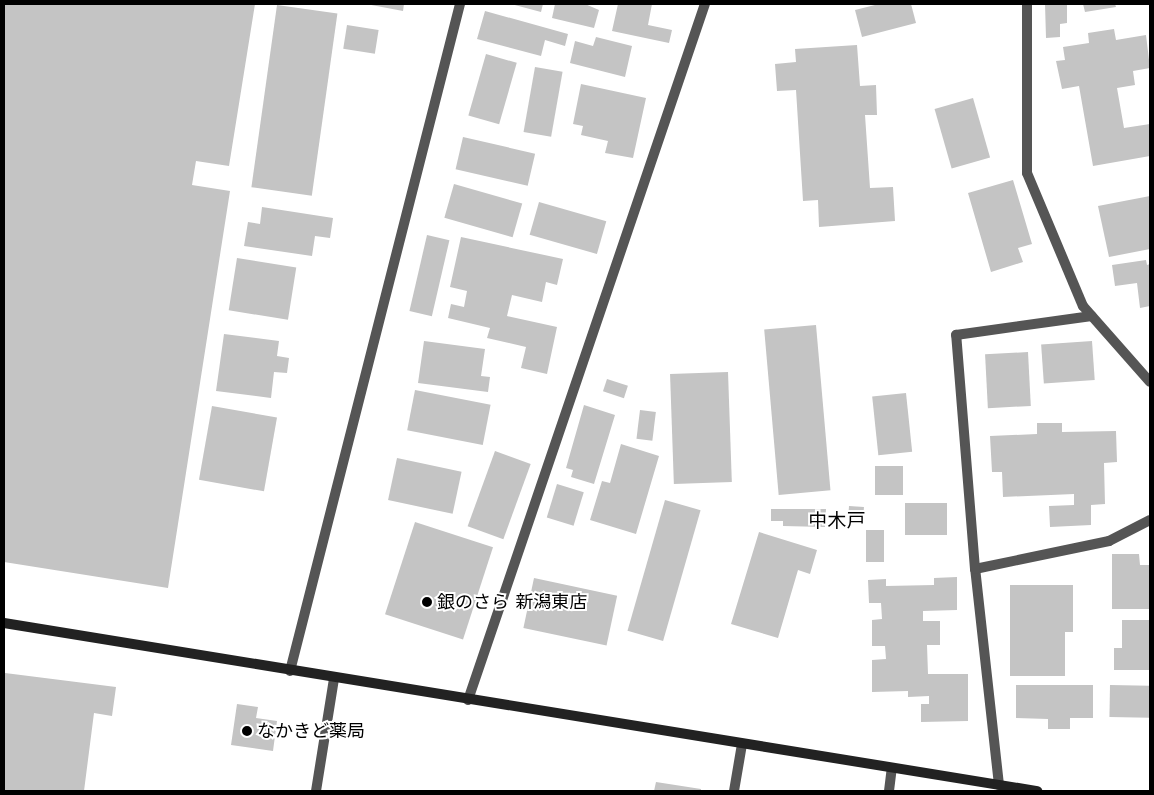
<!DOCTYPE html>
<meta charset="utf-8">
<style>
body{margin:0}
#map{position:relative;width:1154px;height:795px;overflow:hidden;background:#fff;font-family:"Work Sans","Noto Sans JP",sans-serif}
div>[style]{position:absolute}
.building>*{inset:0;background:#c4c4c4;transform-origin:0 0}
.street>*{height:10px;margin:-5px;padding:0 5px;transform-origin:5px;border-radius:5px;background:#555}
.secondary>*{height:10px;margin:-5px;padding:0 5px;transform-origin:5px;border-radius:5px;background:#222}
.dots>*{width:14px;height:14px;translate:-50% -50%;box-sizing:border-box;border:2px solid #fff;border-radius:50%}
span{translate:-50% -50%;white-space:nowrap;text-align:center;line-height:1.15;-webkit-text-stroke:4px #fff;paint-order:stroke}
.poi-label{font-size:18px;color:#000}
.left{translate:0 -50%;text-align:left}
.neighbourhood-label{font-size:19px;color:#000}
.frame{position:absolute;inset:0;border:5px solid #000;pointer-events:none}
</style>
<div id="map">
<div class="building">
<i style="clip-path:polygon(4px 4px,255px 4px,229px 166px,196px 161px,192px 185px,230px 191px,168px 588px,4px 562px)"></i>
<i style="clip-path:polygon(366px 4px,404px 4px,403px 11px)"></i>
<i style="clip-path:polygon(511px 4px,543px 4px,541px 12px)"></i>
<i style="clip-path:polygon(555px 4px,585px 4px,599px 10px,594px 28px,552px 18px)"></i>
<i style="clip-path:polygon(618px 4px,652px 4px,648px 25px,672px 30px,669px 43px,612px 31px)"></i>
<i style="clip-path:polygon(879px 4px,911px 4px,916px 23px,862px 37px,855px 10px)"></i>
<i style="clip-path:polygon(1045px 4px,1067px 4px,1067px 23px,1060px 24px,1060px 37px,1046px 38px)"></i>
<i style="clip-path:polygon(1083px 4px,1115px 4px,1116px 7px,1085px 12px)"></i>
<i style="left:277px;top:5px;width:61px;height:184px;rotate:8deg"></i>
<i style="clip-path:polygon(485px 11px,568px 34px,565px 46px,545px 40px,541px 56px,477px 39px)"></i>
<i style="left:347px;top:25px;width:32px;height:24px;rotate:9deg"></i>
<i style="clip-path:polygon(1114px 29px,1116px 40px,1146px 35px,1150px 68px,1133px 71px,1135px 85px,1117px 88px,1124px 128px,1150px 124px,1150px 156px,1093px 166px,1079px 86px,1062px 89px,1056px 61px,1065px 60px,1063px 47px,1089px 43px,1088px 33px)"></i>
<i style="clip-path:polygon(596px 37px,632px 46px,625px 77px,570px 63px,575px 41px,593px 46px)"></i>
<i style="clip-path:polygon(857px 45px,860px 86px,876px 85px,877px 115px,865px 115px,870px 188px,893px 187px,895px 221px,819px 227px,818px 200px,803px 201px,796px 90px,777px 91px,775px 64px,796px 62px,795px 49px)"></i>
<i style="left:486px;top:54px;width:32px;height:64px;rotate:16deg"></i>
<i style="left:535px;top:67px;width:28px;height:66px;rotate:10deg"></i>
<i style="clip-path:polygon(581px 84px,646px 98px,633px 158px,605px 153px,608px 141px,581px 135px,583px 126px,573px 124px)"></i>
<i style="left:973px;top:98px;width:62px;height:40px;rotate:74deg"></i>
<i style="left:463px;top:137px;width:74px;height:33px;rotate:13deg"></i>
<i style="clip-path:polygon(1013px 180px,1032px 244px,1018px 248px,1023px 262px,991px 272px,968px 193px)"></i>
<i style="left:454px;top:184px;width:71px;height:35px;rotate:16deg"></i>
<i style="clip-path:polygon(1150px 196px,1150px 249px,1109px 257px,1098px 206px)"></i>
<i style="left:539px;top:202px;width:70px;height:34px;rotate:16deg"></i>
<i style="clip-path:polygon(262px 207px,333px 218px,330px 238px,315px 236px,312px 256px,244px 246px,248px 222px,260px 224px)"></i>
<i style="left:427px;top:235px;width:23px;height:78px;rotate:13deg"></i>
<i style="clip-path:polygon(461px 237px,563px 259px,557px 285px,546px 282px,542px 302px,512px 295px,507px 316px,557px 327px,547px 374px,521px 368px,526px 347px,487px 338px,490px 328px,448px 318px,451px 304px,464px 307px,467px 291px,450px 287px)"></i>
<i style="left:237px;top:258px;width:60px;height:53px;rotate:9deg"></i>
<i style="clip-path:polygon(1146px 260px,1147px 265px,1150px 264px,1150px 306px,1140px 308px,1137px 283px,1115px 286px,1112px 265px)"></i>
<i style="left:816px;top:325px;width:166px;height:52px;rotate:85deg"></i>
<i style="clip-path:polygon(224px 334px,279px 341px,277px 356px,289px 358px,287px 373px,274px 372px,271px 398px,216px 391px)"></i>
<i style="clip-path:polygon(424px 341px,485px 349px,481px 376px,490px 377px,488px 392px,418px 383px)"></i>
<i style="left:1092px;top:341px;width:39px;height:51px;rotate:86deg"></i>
<i style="left:1028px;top:352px;width:54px;height:43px;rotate:87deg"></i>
<i style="left:728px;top:372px;width:110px;height:58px;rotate:88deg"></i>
<i style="left:607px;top:379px;width:22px;height:13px;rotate:18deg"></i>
<i style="left:415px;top:390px;width:77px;height:41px;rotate:11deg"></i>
<i style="left:906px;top:393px;width:59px;height:34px;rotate:84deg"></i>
<i style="clip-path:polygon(584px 405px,615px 415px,594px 484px,571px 477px,573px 470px,566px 468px)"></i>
<i style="left:212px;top:406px;width:66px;height:75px;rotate:10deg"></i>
<i style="left:640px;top:410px;width:16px;height:29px;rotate:7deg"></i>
<i style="clip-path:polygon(1037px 423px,1062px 423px,1062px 432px,1116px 431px,1117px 462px,1104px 463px,1105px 504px,1091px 505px,1091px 525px,1050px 527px,1049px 506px,1074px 505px,1074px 494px,1003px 497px,1002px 472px,992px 472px,990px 436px,1037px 434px)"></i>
<i style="clip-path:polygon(621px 444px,659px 456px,636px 534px,590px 520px,602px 481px,610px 483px)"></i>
<i style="left:495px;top:451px;width:38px;height:80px;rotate:20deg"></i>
<i style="left:397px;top:458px;width:66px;height:43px;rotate:12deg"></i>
<i style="left:875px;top:466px;width:28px;height:29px"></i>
<i style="left:557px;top:484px;width:28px;height:35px;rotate:17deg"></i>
<i style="left:665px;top:500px;width:37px;height:136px;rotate:16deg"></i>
<i style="left:905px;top:503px;width:42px;height:32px"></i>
<i style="left:849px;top:506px;width:15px;height:11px;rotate:4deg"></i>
<i style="clip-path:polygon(771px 509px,826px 509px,825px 527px,783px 526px,783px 521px,771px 521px)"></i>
<i style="left:415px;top:522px;width:82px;height:97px;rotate:18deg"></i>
<i style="left:866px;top:530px;width:18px;height:32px"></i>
<i style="clip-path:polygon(759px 532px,817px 550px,810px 574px,798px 570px,778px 638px,731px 624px)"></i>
<i style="clip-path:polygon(1112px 554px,1139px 554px,1140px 565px,1150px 565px,1150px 609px,1112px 609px)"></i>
<i style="clip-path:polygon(957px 577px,957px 610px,923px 611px,923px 621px,940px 621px,940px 645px,927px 645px,928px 674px,968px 674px,968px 721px,921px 722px,921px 704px,929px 704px,929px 696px,908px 697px,908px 691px,872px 692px,872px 660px,886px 659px,885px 646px,872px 646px,872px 620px,882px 619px,881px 603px,869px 603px,868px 580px,886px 579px,886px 586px,934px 585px,934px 578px)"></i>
<i style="left:534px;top:578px;width:85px;height:51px;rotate:12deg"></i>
<i style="clip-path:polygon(1010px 585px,1073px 585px,1073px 632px,1065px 632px,1065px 676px,1010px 676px)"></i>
<i style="clip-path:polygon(1122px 620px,1150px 620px,1150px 670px,1114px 670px,1114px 648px,1122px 648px)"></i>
<i style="clip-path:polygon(5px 673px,116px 687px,112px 716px,94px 713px,84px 791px,4px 791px)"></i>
<i style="clip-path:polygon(1016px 685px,1093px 685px,1093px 718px,1070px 718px,1070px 729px,1048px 729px,1048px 719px,1016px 718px)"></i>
<i style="left:1110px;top:685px;width:40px;height:32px;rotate:1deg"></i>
<i style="clip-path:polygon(237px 704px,258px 707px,256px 718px,277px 721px,273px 751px,231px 745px)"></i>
<i style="clip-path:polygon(656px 782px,701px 789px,701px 791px,654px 791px)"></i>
</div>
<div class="street">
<i style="left:1027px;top:4px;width:169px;rotate:90deg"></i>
<i style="left:1027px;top:173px;width:144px;rotate:67.2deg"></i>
<i style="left:1083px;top:306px;width:101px;rotate:48.6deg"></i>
<i style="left:975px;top:569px;width:137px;rotate:-11.8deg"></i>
<i style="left:1109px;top:541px;width:46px;rotate:-27.1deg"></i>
<i style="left:290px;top:671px;width:688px;rotate:-75.7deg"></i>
<i style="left:468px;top:700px;width:735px;rotate:-71.2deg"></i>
<i style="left:999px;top:785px;width:217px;rotate:-96.3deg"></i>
<i style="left:975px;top:569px;width:235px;rotate:-94.6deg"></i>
<i style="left:956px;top:335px;width:137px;rotate:-8deg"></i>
<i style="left:316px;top:791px;width:113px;rotate:-80.9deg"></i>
<i style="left:734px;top:791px;width:48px;rotate:-80.3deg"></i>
<i style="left:889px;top:791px;width:23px;rotate:-83deg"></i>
</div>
<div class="secondary">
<i style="left:4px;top:623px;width:1047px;rotate:9.24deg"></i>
</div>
<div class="dots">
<i style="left:427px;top:602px;background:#000"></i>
<i style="left:247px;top:731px;background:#000"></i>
</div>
<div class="poi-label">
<span class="left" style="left:437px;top:602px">銀のさら 新潟東店</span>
<span class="left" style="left:257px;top:731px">なかきど薬局</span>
</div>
<div class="neighbourhood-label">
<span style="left:837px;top:521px">中木戸</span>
</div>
<div class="frame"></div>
</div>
